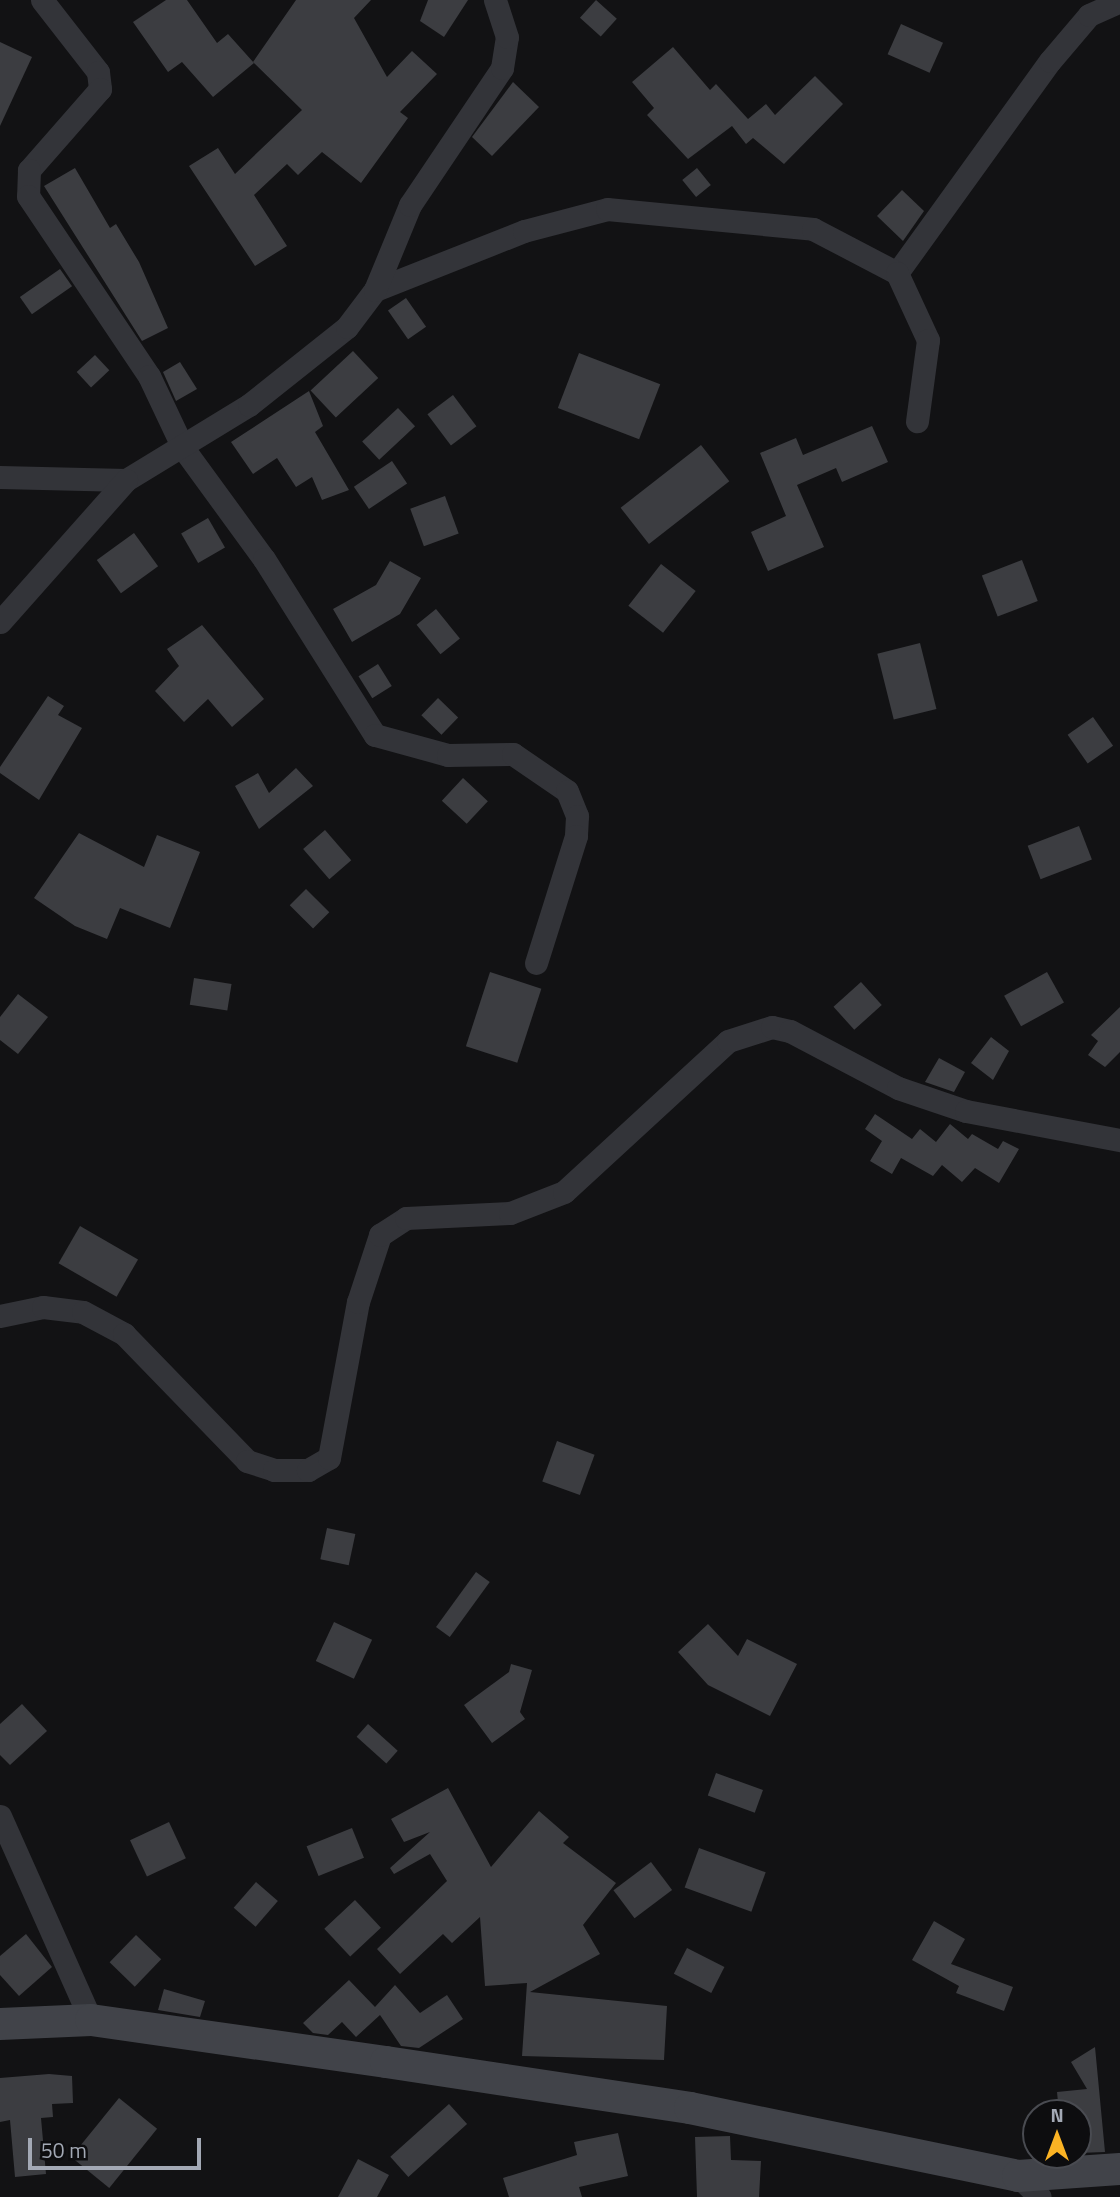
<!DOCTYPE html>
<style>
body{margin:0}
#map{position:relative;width:1120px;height:2197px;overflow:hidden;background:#121214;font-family:"Titillium Web",sans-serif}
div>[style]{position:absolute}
.building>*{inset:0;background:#3c3d41;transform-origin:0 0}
.street>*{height:23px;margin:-11.5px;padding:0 11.5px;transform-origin:11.5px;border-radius:11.5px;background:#333439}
.secondary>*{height:32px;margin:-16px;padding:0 16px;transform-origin:16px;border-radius:16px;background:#414349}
span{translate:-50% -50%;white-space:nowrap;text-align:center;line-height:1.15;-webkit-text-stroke:5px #0d0d0f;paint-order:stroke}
.north{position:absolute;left:1022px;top:2099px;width:70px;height:70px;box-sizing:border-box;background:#0d0d0f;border:2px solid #494b51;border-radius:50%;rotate:0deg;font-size:19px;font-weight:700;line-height:28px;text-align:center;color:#a3a9b5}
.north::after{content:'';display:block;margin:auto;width:24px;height:32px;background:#fbb324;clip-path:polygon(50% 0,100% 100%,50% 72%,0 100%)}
.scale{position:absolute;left:28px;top:2138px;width:173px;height:32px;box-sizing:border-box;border:4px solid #a3a9b5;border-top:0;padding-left:9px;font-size:21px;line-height:24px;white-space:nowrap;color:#a3a9b5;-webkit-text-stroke:5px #0d0d0f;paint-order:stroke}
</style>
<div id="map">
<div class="building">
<i style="clip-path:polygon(166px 0,187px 0,217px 43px,228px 34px,254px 63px,213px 97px,182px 62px,168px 72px,133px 22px)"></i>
<i style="clip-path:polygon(296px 0,371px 0,354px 18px,387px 77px,412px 51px,437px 74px,400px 112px,408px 118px,361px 183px,322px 152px,298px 175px,287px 164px,254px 195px,287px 246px,255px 266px,189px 166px,218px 148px,235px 174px,302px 110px,253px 62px)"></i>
<i style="clip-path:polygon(428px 0,468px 0,444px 37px,420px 21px)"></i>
<i style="left:596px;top:0;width:28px;height:24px;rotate:42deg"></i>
<i style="left:901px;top:24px;width:46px;height:33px;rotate:24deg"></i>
<i style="clip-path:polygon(0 42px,32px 57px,0 126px)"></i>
<i style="clip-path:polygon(673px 47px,710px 90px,716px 84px,748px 119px,766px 104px,775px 115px,815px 76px,843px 104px,784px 164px,753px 138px,746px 144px,732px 126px,688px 159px,647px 115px,654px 108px,632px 82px)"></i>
<i style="clip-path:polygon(513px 82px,539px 107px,492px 156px,472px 137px)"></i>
<i style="clip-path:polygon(75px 168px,110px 228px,116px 224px,139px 262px,168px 328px,142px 341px,44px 186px)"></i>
<i style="left:697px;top:168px;width:22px;height:19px;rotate:51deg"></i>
<i style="clip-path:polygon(902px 190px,924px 211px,903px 241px,877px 216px)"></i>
<i style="left:60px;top:269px;width:21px;height:49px;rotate:55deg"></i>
<i style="left:406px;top:298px;width:35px;height:22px;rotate:55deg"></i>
<i style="left:353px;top:351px;width:37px;height:58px;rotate:47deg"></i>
<i style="left:579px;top:353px;width:87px;height:59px;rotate:21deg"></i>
<i style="left:95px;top:355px;width:21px;height:25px;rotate:47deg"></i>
<i style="clip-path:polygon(180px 362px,197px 389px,176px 401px,163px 372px)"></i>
<i style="clip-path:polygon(309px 391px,323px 426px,315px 432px,349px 490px,322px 500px,312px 477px,296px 487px,277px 458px,253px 474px,231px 442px)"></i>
<i style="left:453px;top:395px;width:39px;height:32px;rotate:53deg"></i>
<i style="left:398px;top:408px;width:25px;height:49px;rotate:47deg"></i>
<i style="clip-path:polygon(872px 426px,888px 462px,842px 482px,836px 468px,797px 485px,824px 547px,768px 571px,751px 532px,786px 516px,760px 453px,796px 438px,803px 455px)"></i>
<i style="left:701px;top:445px;width:46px;height:102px;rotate:52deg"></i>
<i style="left:392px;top:461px;width:27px;height:46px;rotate:56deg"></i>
<i style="left:445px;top:496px;width:40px;height:37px;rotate:70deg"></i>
<i style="left:208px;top:518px;width:34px;height:31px;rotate:60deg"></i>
<i style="left:134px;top:533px;width:41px;height:46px;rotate:54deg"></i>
<i style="left:1022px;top:560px;width:44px;height:43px;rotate:69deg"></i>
<i style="clip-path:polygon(390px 561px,421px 578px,400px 614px,352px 642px,333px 609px,376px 585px)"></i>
<i style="left:661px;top:564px;width:44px;height:53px;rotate:38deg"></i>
<i style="left:436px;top:609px;width:38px;height:25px;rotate:51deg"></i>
<i style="clip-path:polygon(202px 625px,264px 699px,232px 727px,208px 699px,184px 722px,155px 691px,179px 666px,167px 649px)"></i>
<i style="left:920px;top:643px;width:68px;height:44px;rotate:76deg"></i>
<i style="left:378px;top:664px;width:26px;height:23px;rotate:58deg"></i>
<i style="clip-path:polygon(48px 696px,64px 706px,58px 715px,82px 728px,39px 800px,0 773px,0 767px)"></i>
<i style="left:438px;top:698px;width:28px;height:24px;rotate:44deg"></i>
<i style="left:1093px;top:717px;width:35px;height:31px;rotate:55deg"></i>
<i style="clip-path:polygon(296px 768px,313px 786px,259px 829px,235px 786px,258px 773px,269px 793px)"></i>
<i style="left:463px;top:778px;width:34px;height:31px;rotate:43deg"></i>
<i style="left:1079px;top:826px;width:36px;height:55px;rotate:69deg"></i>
<i style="left:325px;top:830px;width:40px;height:29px;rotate:49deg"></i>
<i style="clip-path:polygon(79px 833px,144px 867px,157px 835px,200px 852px,170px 928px,120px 908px,107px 939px,75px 926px,34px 898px)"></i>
<i style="left:306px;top:889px;width:33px;height:23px;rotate:45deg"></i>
<i style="left:490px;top:972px;width:54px;height:78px;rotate:18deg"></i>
<i style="left:1047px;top:972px;width:35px;height:49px;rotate:61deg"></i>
<i style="left:194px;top:978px;width:38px;height:27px;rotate:9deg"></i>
<i style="left:861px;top:982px;width:31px;height:37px;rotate:48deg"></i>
<i style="clip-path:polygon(18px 994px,48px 1017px,18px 1054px,0 1040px,0 1017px)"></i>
<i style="clip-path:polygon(1120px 1007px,1120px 1052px,1105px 1067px,1088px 1055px,1098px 1041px,1091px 1035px)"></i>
<i style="clip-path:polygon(991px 1037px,1009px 1051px,993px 1080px,971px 1063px)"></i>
<i style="clip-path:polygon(939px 1058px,965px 1072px,954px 1092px,925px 1082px)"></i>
<i style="clip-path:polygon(875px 1114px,912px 1139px,920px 1129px,936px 1142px,950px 1124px,968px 1139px,972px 1134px,998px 1149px,1003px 1141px,1019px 1149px,999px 1183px,975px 1168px,962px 1182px,942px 1165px,933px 1176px,901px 1158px,892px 1174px,870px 1161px,882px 1141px,865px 1129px)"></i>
<i style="left:80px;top:1226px;width:67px;height:43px;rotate:30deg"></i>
<i style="left:557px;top:1441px;width:40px;height:43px;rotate:20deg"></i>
<i style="left:327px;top:1528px;width:29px;height:32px;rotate:12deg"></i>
<i style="left:476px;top:1572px;width:17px;height:68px;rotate:36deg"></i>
<i style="left:334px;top:1622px;width:42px;height:43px;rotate:25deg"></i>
<i style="clip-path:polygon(708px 1624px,738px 1656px,747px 1639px,797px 1664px,770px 1716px,708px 1685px,678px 1652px)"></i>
<i style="clip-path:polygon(511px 1664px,532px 1670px,520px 1712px,525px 1719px,492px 1743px,464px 1705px,509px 1672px)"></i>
<i style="clip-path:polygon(22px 1704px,47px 1731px,10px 1765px,0 1755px,0 1724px)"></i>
<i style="left:368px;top:1724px;width:40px;height:17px;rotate:42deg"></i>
<i style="left:716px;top:1773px;width:50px;height:24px;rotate:20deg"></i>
<i style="clip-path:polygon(448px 1788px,491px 1867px,539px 1811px,569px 1837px,563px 1843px,616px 1883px,583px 1925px,600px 1954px,530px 1992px,667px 2006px,664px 2060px,522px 2056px,527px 1983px,485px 1986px,480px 1917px,452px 1943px,443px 1934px,400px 1974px,377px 1949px,447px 1881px,430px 1854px,394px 1874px,390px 1868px,430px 1832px,404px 1842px,391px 1819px)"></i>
<i style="left:169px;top:1822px;width:40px;height:43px;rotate:65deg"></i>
<i style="left:352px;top:1828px;width:32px;height:49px;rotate:68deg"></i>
<i style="left:699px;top:1848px;width:71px;height:42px;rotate:20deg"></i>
<i style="left:651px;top:1862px;width:35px;height:47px;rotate:53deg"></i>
<i style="left:256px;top:1882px;width:29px;height:34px;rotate:41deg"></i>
<i style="left:355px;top:1900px;width:38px;height:42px;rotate:47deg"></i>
<i style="clip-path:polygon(934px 1921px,965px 1939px,951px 1964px,1013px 1987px,1004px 2011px,956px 1993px,959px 1986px,912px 1960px)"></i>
<i style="clip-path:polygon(26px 1934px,52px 1967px,19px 1996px,0 1975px,0 1956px)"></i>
<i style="left:136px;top:1935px;width:35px;height:38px;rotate:44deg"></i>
<i style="left:687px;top:1948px;width:42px;height:29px;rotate:27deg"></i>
<i style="clip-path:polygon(349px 1980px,375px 2007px,395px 1985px,420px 2013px,447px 1995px,463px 2019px,419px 2048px,401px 2046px,380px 2015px,356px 2037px,342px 2022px,328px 2035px,313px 2033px,303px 2023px)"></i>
<i style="clip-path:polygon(164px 1989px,205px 2001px,200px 2017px,158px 2010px)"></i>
<i style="clip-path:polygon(1095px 2047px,1105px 2152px,1078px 2153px,1078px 2113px,1059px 2113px,1057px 2092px,1087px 2089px,1071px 2062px)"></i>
<i style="clip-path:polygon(49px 2074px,72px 2076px,73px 2103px,52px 2104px,53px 2117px,41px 2118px,46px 2174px,15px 2177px,10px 2120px,0 2122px,0 2078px)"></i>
<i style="left:119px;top:2098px;width:49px;height:76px;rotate:39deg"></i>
<i style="left:449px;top:2104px;width:27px;height:79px;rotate:48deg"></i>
<i style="clip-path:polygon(618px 2133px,628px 2176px,579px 2187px,582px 2197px,509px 2197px,503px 2178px,577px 2155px,574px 2142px)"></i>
<i style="clip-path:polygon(730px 2136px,731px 2160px,761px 2161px,759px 2197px,697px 2197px,695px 2137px)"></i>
<i style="clip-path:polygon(358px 2159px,389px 2175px,377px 2197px,338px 2197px)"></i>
</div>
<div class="street">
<i style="left:42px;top:0;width:91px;rotate:52.1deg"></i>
<i style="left:98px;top:72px;width:17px;rotate:83deg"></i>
<i style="left:100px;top:89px;width:108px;rotate:131.2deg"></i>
<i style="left:29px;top:170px;width:26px;rotate:92deg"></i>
<i style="left:28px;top:196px;width:217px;rotate:56.1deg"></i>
<i style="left:149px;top:376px;width:80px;rotate:64.7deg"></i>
<i style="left:183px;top:448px;width:137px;rotate:53.9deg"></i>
<i style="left:264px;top:559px;width:208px;rotate:57.8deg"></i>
<i style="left:375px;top:735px;width:76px;rotate:15.3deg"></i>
<i style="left:448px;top:755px;width:65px;rotate:-0.9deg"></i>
<i style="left:513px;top:754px;width:65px;rotate:34.4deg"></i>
<i style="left:567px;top:791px;width:27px;rotate:68deg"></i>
<i style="left:577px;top:816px;width:20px;rotate:93deg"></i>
<i style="left:576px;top:836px;width:133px;rotate:107.5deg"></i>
<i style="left:897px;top:273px;width:261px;rotate:-54.2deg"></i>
<i style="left:1050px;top:61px;width:60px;rotate:-49.7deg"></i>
<i style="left:1089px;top:15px;width:34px;rotate:-24deg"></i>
<i style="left:375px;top:290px;width:160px;rotate:-21.6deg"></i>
<i style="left:524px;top:231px;width:86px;rotate:-14.8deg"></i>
<i style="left:607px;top:209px;width:207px;rotate:5.5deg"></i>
<i style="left:813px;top:229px;width:95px;rotate:27.6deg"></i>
<i style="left:897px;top:273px;width:74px;rotate:65.2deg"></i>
<i style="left:928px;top:340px;width:82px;rotate:97.7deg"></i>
<i style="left:0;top:477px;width:126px;rotate:1.4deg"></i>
<i style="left:126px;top:480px;width:144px;rotate:-31.4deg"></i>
<i style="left:249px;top:405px;width:125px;rotate:-38.5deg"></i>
<i style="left:347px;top:327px;width:46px;rotate:-52.9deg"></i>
<i style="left:375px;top:290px;width:92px;rotate:-67.6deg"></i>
<i style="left:410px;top:205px;width:165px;rotate:-56.1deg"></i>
<i style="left:502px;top:68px;width:31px;rotate:-81deg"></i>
<i style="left:507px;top:37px;width:39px;rotate:-108deg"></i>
<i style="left:0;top:622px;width:190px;rotate:-48.4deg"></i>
<i style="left:0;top:1316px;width:44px;rotate:-11.8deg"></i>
<i style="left:43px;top:1307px;width:40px;rotate:7.1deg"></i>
<i style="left:83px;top:1312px;width:47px;rotate:28.2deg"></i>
<i style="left:124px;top:1334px;width:177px;rotate:45.9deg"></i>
<i style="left:247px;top:1461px;width:28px;rotate:18deg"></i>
<i style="left:274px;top:1470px;width:34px"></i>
<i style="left:308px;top:1470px;width:24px;rotate:-30deg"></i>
<i style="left:329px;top:1458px;width:159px;rotate:-79.5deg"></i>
<i style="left:358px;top:1302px;width:71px;rotate:-71.8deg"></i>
<i style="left:380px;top:1235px;width:31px;rotate:-33deg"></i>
<i style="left:406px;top:1218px;width:104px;rotate:-2.8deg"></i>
<i style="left:510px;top:1213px;width:58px;rotate:-21.3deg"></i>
<i style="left:564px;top:1192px;width:223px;rotate:-42.6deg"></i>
<i style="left:728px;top:1041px;width:46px;rotate:-17.7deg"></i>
<i style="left:772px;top:1027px;width:18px;rotate:13deg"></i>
<i style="left:790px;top:1031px;width:122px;rotate:27.8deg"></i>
<i style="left:898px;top:1088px;width:72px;rotate:18.7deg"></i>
<i style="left:966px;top:1111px;width:157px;rotate:10.7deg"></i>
<i style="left:0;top:1816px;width:223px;rotate:66deg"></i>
<i style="left:1018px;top:2176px;width:30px;rotate:44deg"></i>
</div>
<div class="secondary">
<i style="left:0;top:2024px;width:91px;rotate:-2.5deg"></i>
<i style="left:91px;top:2020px;width:298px;rotate:8.1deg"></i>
<i style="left:386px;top:2062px;width:307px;rotate:8.6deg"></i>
<i style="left:690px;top:2108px;width:335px;rotate:11.7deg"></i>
<i style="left:1018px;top:2176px;width:102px;rotate:-3.9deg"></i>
</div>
<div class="north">N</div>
<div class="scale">50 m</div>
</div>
